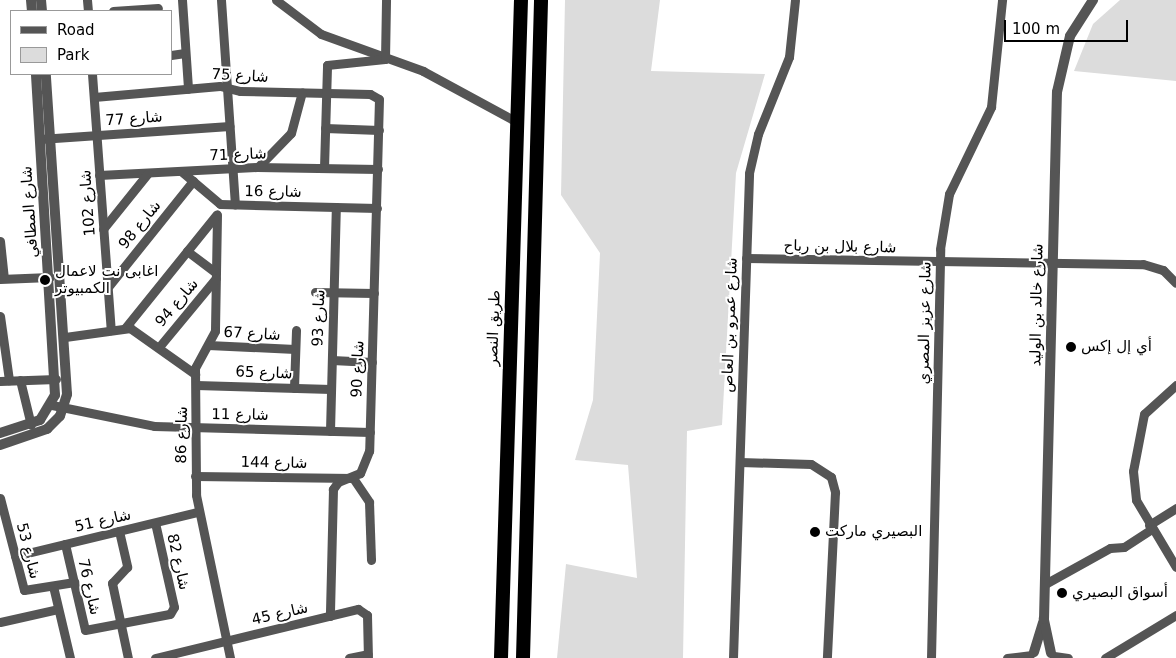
<!DOCTYPE html>
<meta charset="utf-8">
<style>
body{margin:0}
#map{position:relative;width:1176px;height:658px;overflow:hidden;background:#fff;font-family:"DejaVu Sans",Vazirmatn,sans-serif}
div>[style]{position:absolute}
.green>*{inset:0;background:#dcdcdc}
.minor>*{height:9px;margin:-4.5px;padding:0 4.5px;transform-origin:4.5px;border-radius:4.5px;background:#555}
.tertiary>*{height:10px;margin:-5px;padding:0 5px;transform-origin:5px;border-radius:5px;background:#555}
.trunk>*{height:14px;margin:-7px;padding:0 7px;transform-origin:7px;border-radius:7px;background:#000}
.dots>*{width:14px;height:14px;translate:-50% -50%;box-sizing:border-box;border:2px solid #fff;border-radius:50%}
span{translate:-50% -50%;white-space:nowrap;text-align:center;line-height:1.15;-webkit-text-stroke:4px #fff;paint-order:stroke}
.street-label{font-size:15px;color:#000}
.poi-label{font-size:15px;color:#000}
.left{translate:0 -50%;text-align:left}
.legend{position:absolute;left:10px;top:10px;width:162px;height:65px;box-sizing:border-box;background:#fff;border:1px solid #999;margin:0;padding:6px 9px;list-style:none;font-size:15px;color:#000}
.legend li{display:flex;align-items:center;gap:10px;height:25px}
.legend b{width:25px;border:1px solid #999}
.scale{position:absolute;left:1004px;top:20px;width:124px;height:22px;box-sizing:border-box;border:2px solid #000;border-top:0;padding-left:6px;font-size:15px;line-height:18px;white-space:nowrap;color:#000;-webkit-text-stroke:4px #fff;paint-order:stroke}
</style>
<div id="map">
<div class="green">
<i style="clip-path:polygon(565px 0,660px 0,651px 71px,765px 74px,736px 173px,722px 425px,687px 431px,683px 658px,557px 658px,566px 564px,637px 578px,628px 465px,575px 460px,593px 400px,600px 253px,561px 195px)"></i>
<i style="clip-path:polygon(1120px 0,1176px 0,1176px 81px,1074px 71px,1093px 24px)"></i>
</div>
<div class="minor">
<i style="left:87px;top:0;width:11px;rotate:85deg"></i>
<i style="left:182px;top:0;width:89px;rotate:86.1deg"></i>
<i style="left:221px;top:0;width:205px;rotate:86.1deg"></i>
<i style="left:276px;top:0;width:56px;rotate:37.1deg"></i>
<i style="left:321px;top:34px;width:109px;rotate:19.9deg"></i>
<i style="left:423px;top:71px;width:107px;rotate:28.5deg"></i>
<i style="left:113px;top:11px;width:45px;rotate:-3.8deg"></i>
<i style="left:171px;top:55px;width:14px;rotate:-8deg"></i>
<i style="left:92px;top:74px;width:257px;rotate:85.8deg"></i>
<i style="left:94px;top:97px;width:126px;rotate:-5deg"></i>
<i style="left:220px;top:86px;width:21px;rotate:14deg"></i>
<i style="left:240px;top:91px;width:130px;rotate:1.3deg"></i>
<i style="left:370px;top:94px;width:10px;rotate:29deg"></i>
<i style="left:379px;top:99px;width:352px;rotate:91.6deg"></i>
<i style="left:369px;top:451px;width:24px;rotate:112deg"></i>
<i style="left:360px;top:473px;width:24px;rotate:158deg"></i>
<i style="left:338px;top:482px;width:9px;rotate:126deg"></i>
<i style="left:333px;top:489px;width:127px;rotate:91.4deg"></i>
<i style="left:325px;top:128px;width:54px;rotate:2.1deg"></i>
<i style="left:40px;top:139px;width:190px;rotate:-3.9deg"></i>
<i style="left:258px;top:167px;width:47px;rotate:-45.9deg"></i>
<i style="left:291px;top:133px;width:42px;rotate:-75deg"></i>
<i style="left:324px;top:168px;width:103px;rotate:-88.3deg"></i>
<i style="left:327px;top:65px;width:58px;rotate:-5.9deg"></i>
<i style="left:385px;top:59px;width:59px;rotate:-89deg"></i>
<i style="left:181px;top:171px;width:51px;rotate:40.2deg"></i>
<i style="left:220px;top:204px;width:157px;rotate:1.5deg"></i>
<i style="left:99px;top:175px;width:158px;rotate:-2.9deg"></i>
<i style="left:257px;top:167px;width:121px;rotate:0.9deg"></i>
<i style="left:217px;top:215px;width:116px;rotate:91deg"></i>
<i style="left:215px;top:331px;width:42px;rotate:118.4deg"></i>
<i style="left:195px;top:368px;width:127px;rotate:89.5deg"></i>
<i style="left:196px;top:495px;width:167px;rotate:78.2deg"></i>
<i style="left:103px;top:229px;width:72px;rotate:-51.2deg"></i>
<i style="left:0;top:241px;width:37px;rotate:84deg"></i>
<i style="left:187px;top:251px;width:36px;rotate:37deg"></i>
<i style="left:746px;top:258px;width:397px;rotate:0.9deg"></i>
<i style="left:1143px;top:264px;width:21px;rotate:17deg"></i>
<i style="left:1163px;top:270px;width:18px;rotate:45deg"></i>
<i style="left:0;top:279px;width:50px;rotate:-2.3deg"></i>
<i style="left:108px;top:287px;width:136px;rotate:-51.3deg"></i>
<i style="left:315px;top:292px;width:59px;rotate:1deg"></i>
<i style="left:0;top:316px;width:65px;rotate:82deg"></i>
<i style="left:125px;top:328px;width:146px;rotate:-51.1deg"></i>
<i style="left:65px;top:337px;width:66px;rotate:-7.9deg"></i>
<i style="left:130px;top:328px;width:80px;rotate:35.3deg"></i>
<i style="left:208px;top:345px;width:87px;rotate:2.6deg"></i>
<i style="left:159px;top:347px;width:89px;rotate:-50.4deg"></i>
<i style="left:332px;top:360px;width:40px;rotate:2.9deg"></i>
<i style="left:20px;top:380px;width:46px;rotate:76.3deg"></i>
<i style="left:0;top:381px;width:56px;rotate:-2deg"></i>
<i style="left:196px;top:385px;width:135px;rotate:1.7deg"></i>
<i style="left:1176px;top:385px;width:43px;rotate:137.8deg"></i>
<i style="left:1144px;top:414px;width:58px;rotate:100.9deg"></i>
<i style="left:1133px;top:471px;width:29px;rotate:84deg"></i>
<i style="left:1136px;top:500px;width:78px;rotate:59.2deg"></i>
<i style="left:294px;top:388px;width:58px;rotate:-88deg"></i>
<i style="left:52px;top:405px;width:104px;rotate:11.6deg"></i>
<i style="left:154px;top:426px;width:216px;rotate:1.6deg"></i>
<i style="left:330px;top:431px;width:224px;rotate:-88.5deg"></i>
<i style="left:740px;top:462px;width:71px;rotate:1.6deg"></i>
<i style="left:811px;top:464px;width:24px;rotate:33deg"></i>
<i style="left:831px;top:477px;width:16px;rotate:75deg"></i>
<i style="left:835px;top:492px;width:166px;rotate:92.8deg"></i>
<i style="left:195px;top:476px;width:158px;rotate:0.7deg"></i>
<i style="left:353px;top:478px;width:29px;rotate:56deg"></i>
<i style="left:369px;top:502px;width:58px;rotate:88deg"></i>
<i style="left:0;top:498px;width:95px;rotate:75.4deg"></i>
<i style="left:24px;top:590px;width:51px;rotate:-9.1deg"></i>
<i style="left:1149px;top:525px;width:32px;rotate:-32deg"></i>
<i style="left:119px;top:531px;width:37px;rotate:77deg"></i>
<i style="left:127px;top:567px;width:22px;rotate:133deg"></i>
<i style="left:112px;top:583px;width:77px;rotate:78deg"></i>
<i style="left:65px;top:544px;width:88px;rotate:76.9deg"></i>
<i style="left:85px;top:630px;width:86px;rotate:-10.7deg"></i>
<i style="left:170px;top:614px;width:8px;rotate:-60deg"></i>
<i style="left:174px;top:607px;width:86px;rotate:-102.7deg"></i>
<i style="left:15px;top:556px;width:187px;rotate:-13.6deg"></i>
<i style="left:1045px;top:584px;width:74px;rotate:-29deg"></i>
<i style="left:1110px;top:548px;width:14px;rotate:-4deg"></i>
<i style="left:1124px;top:547px;width:33px;rotate:-33deg"></i>
<i style="left:53px;top:586px;width:74px;rotate:76.7deg"></i>
<i style="left:0;top:622px;width:59px;rotate:-12.6deg"></i>
<i style="left:1054px;top:656px;width:14px;rotate:8deg"></i>
<i style="left:155px;top:658px;width:209px;rotate:-13.6deg"></i>
<i style="left:358px;top:609px;width:11px;rotate:34deg"></i>
<i style="left:367px;top:615px;width:43px;rotate:88.7deg"></i>
<i style="left:349px;top:658px;width:19px;rotate:-12deg"></i>
<i style="left:733px;top:658px;width:485px;rotate:-88.1deg"></i>
<i style="left:749px;top:173px;width:40px;rotate:-77deg"></i>
<i style="left:758px;top:134px;width:83px;rotate:-68.1deg"></i>
<i style="left:789px;top:57px;width:57px;rotate:-84deg"></i>
<i style="left:931px;top:658px;width:409px;rotate:-88.7deg"></i>
<i style="left:940px;top:249px;width:56px;rotate:-80.7deg"></i>
<i style="left:949px;top:194px;width:97px;rotate:-64.2deg"></i>
<i style="left:991px;top:107px;width:108px;rotate:-84.1deg"></i>
<i style="left:1007px;top:658px;width:23px;rotate:-7deg"></i>
<i style="left:1105px;top:658px;width:83px;rotate:-31.2deg"></i>
</div>
<div class="tertiary">
<i style="left:31px;top:0;width:11px;rotate:85deg"></i>
<i style="left:41px;top:0;width:11px;rotate:85deg"></i>
<i style="left:0;top:433px;width:42px;rotate:-18deg"></i>
<i style="left:40px;top:420px;width:29px;rotate:-59deg"></i>
<i style="left:55px;top:395px;width:322px;rotate:-93.4deg"></i>
<i style="left:0;top:445px;width:50px;rotate:-18.8deg"></i>
<i style="left:47px;top:429px;width:18px;rotate:-45deg"></i>
<i style="left:60px;top:416px;width:23px;rotate:-72deg"></i>
<i style="left:67px;top:394px;width:321px;rotate:-93.8deg"></i>
<i style="left:1034px;top:652px;width:31px;rotate:-73deg"></i>
<i style="left:1051px;top:653px;width:35px;rotate:-102deg"></i>
<i style="left:1044px;top:619px;width:527px;rotate:-88.59deg"></i>
<i style="left:1057px;top:92px;width:57px;rotate:-76.9deg"></i>
<i style="left:1070px;top:36px;width:43px;rotate:-57.4deg"></i>
</div>
<div class="trunk">
<i style="left:501px;top:658px;width:658px;rotate:-88.26deg"></i>
<i style="left:523px;top:658px;width:658px;rotate:-88.43deg"></i>
</div>
<div class="dots">
<i style="left:45px;top:280px;background:#000"></i>
<i style="left:1071px;top:347px;background:#000"></i>
<i style="left:815px;top:532px;background:#000"></i>
<i style="left:1062px;top:593px;background:#000"></i>
</div>
<div class="street-label">
<span style="left:240px;top:76px;rotate:3deg">شارع 75</span>
<span style="left:134px;top:119px;rotate:-4deg">شارع 77</span>
<span style="left:238px;top:155px;rotate:-2deg">شارع 71</span>
<span style="left:273px;top:192px;rotate:1deg">شارع 16</span>
<span style="left:88px;top:203px;rotate:-94deg">شارع 102</span>
<span style="left:30px;top:212px;rotate:-94deg">شارع المطافي</span>
<span style="left:140px;top:225px;rotate:-51deg">شارع 98</span>
<span style="left:840px;top:247px;rotate:1deg">شارع بلال بن رباح</span>
<span style="left:177px;top:303px;rotate:-50deg">شارع 94</span>
<span style="left:1037px;top:305px;rotate:-89deg">شارع خالد بن الوليد</span>
<span style="left:319px;top:318px;rotate:-88deg">شارع 93</span>
<span style="left:925px;top:323px;rotate:-89deg">شارع عزيز المصري</span>
<span style="left:730px;top:325px;rotate:-88deg">شارع عمرو بن العاص</span>
<span style="left:494px;top:328px;rotate:-88deg">طريق النصر</span>
<span style="left:252px;top:334px;rotate:3deg">شارع 67</span>
<span style="left:358px;top:369px;rotate:-88deg">شارع 90</span>
<span style="left:264px;top:373px;rotate:2deg">شارع 65</span>
<span style="left:240px;top:415px;rotate:1deg">شارع 11</span>
<span style="left:182px;top:435px;rotate:-89deg">شارع 86</span>
<span style="left:274px;top:463px;rotate:1deg">شارع 144</span>
<span style="left:103px;top:521px;rotate:-13deg">شارع 51</span>
<span style="left:28px;top:551px;rotate:76deg">شارع 53</span>
<span style="left:178px;top:562px;rotate:77deg">شارع 82</span>
<span style="left:89px;top:587px;rotate:77deg">شارع 76</span>
<span style="left:280px;top:614px;rotate:-13deg">شارع 45</span>
</div>
<div class="poi-label">
<span class="left" style="left:55px;top:280px">اغابى نت لاعمال<br>الكمبيوتر</span>
<span class="left" style="left:1081px;top:347px">أي إل إكس</span>
<span class="left" style="left:825px;top:532px">البصيري ماركت</span>
<span class="left" style="left:1072px;top:593px">أسواق البصيري</span>
</div>
<ul class="legend">
<li><b style="height:6px;background:#555"></b>Road</li>
<li><b style="height:14px;background:#dcdcdc"></b>Park</li>
</ul>
<div class="scale">100 m</div>
</div>
